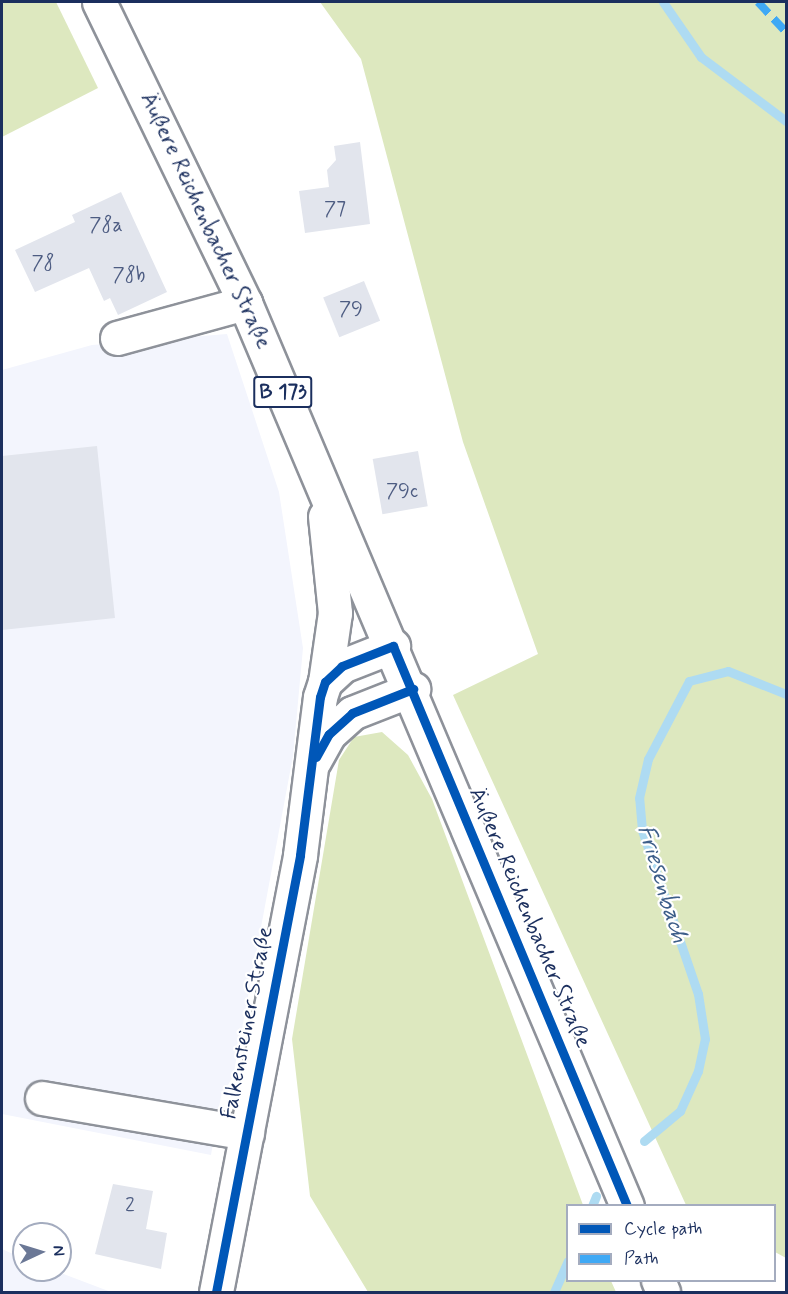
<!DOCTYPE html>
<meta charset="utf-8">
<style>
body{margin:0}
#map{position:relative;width:788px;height:1294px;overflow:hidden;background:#fff;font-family:Mynerve,sans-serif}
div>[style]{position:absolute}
.built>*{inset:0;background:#f3f5fd}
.green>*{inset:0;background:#dde8bf}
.stream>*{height:9px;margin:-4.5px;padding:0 4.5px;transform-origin:4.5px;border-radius:4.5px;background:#aedbf2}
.building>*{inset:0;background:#e2e5ed;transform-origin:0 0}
.roads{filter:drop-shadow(2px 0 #8e929a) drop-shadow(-2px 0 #8e929a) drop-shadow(0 2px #8e929a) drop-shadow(0 -2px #8e929a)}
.minor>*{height:33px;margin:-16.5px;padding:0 16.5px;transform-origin:16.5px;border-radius:16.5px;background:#fff}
.major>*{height:33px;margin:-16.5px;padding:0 16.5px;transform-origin:16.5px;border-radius:16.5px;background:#fff}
.quiet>*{height:8px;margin-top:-4px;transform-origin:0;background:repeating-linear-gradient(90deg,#3fa9f5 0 15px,transparent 0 23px)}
.cycleway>*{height:9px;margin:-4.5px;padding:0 4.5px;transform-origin:4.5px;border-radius:4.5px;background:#0057b8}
span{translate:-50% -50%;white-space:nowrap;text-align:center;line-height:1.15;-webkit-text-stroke:4.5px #fff;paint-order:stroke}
.number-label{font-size:20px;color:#4d5c82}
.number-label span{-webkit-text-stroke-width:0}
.shield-label span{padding:2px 4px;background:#fff;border:2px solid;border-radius:4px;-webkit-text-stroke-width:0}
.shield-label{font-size:21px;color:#1b2f5e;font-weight:700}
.street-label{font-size:22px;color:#1b2f5e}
.water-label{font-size:24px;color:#3d5e89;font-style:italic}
.frame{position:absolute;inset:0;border:3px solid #1b2f5e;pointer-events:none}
.legend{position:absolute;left:566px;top:1204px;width:210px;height:78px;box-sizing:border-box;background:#fff;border:2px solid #a4acbf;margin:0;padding:8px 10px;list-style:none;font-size:18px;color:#1b2f5e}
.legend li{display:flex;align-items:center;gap:12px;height:30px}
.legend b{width:30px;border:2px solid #a4acbf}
.north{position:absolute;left:12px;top:1222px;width:60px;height:60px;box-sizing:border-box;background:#fff;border:2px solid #a4acbf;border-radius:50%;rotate:86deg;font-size:16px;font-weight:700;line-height:24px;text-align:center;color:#1b2f5e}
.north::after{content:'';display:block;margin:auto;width:21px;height:27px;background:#6b7896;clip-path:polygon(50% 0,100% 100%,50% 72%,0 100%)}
</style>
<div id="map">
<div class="built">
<i style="clip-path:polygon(227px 334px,279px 492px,303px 648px,293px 756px,233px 1077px,221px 1096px,211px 1155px,2px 1114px,2px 370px,92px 345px)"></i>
<i style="clip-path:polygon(2px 1249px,24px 1259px,24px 1270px,53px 1270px,111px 1292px,2px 1292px)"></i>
</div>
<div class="green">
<i style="clip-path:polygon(2px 2px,56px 2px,98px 88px,2px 137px)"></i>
<i style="clip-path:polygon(320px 2px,786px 2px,786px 1258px,775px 1252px,774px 1206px,686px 1205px,453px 695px,538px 654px,463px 442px,361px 59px)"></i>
<i style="clip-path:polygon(382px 732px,408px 755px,432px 799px,583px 1205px,568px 1206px,568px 1280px,611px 1281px,616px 1292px,368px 1292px,310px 1196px,292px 1039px,339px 760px,354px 737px)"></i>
</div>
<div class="stream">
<i style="left:663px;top:2px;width:67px;rotate:55.4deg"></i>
<i style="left:701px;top:57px;width:106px;rotate:37deg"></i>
<i style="left:644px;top:1141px;width:47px;rotate:-39.8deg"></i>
<i style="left:680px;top:1111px;width:44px;rotate:-65.8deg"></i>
<i style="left:698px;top:1071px;width:33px;rotate:-78deg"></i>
<i style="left:705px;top:1039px;width:46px;rotate:-98.8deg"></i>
<i style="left:698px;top:994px;width:173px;rotate:-108.9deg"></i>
<i style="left:642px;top:830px;width:32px;rotate:-95deg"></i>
<i style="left:639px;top:798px;width:40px;rotate:-77deg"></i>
<i style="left:648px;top:759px;width:88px;rotate:-62.3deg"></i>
<i style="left:689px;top:681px;width:40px;rotate:-14.4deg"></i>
<i style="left:728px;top:671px;width:62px;rotate:21.6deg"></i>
<i style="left:592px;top:1206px;width:11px;rotate:-68deg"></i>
<i style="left:554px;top:1292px;width:34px;rotate:-66deg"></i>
</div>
<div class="building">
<i style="clip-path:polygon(360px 142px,370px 224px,305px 233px,299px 191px,329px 187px,327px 170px,336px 160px,334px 146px)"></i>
<i style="clip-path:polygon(121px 192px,167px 292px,118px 315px,110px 298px,104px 301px,89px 268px,35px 292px,15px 250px,75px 222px,72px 215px)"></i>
<i style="left:364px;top:281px;width:43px;height:44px;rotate:68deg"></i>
<i style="clip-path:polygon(97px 446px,115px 618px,2px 630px,2px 456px)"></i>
<i style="left:418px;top:451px;width:56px;height:46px;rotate:80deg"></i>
<i style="clip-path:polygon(113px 1184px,153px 1191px,146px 1229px,167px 1233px,161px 1269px,95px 1254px)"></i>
</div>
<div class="roads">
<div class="minor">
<i style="left:117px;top:338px;width:133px;rotate:-15.3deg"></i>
<i style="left:42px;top:1098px;width:208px;rotate:9.7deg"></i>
</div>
<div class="major">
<i style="left:99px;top:2px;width:335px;rotate:64.1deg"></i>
<i style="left:245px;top:303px;width:980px;rotate:67.07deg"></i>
<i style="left:325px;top:682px;width:70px;rotate:-81.8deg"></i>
<i style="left:335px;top:613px;width:97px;rotate:-95.9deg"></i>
<i style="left:314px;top:761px;width:31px;rotate:-61deg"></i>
<i style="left:329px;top:734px;width:31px;rotate:-42deg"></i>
<i style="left:352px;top:713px;width:66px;rotate:-21.5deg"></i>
<i style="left:658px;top:1280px;width:13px;rotate:67deg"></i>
<i style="left:216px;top:1292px;width:445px;rotate:-79.1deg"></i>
<i style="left:300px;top:855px;width:159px;rotate:-82.8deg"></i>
<i style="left:320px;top:697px;width:16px;rotate:-72deg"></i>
<i style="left:325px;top:682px;width:23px;rotate:-43deg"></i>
<i style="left:342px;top:666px;width:55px;rotate:-21.4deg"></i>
</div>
</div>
<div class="quiet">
<i style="left:758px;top:2px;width:41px;rotate:47deg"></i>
</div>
<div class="cycleway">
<i style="left:316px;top:757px;width:26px;rotate:-61deg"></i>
<i style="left:329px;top:734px;width:31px;rotate:-42deg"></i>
<i style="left:352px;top:713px;width:66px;rotate:-21.5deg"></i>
<i style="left:216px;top:1292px;width:445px;rotate:-79.1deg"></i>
<i style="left:300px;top:855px;width:159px;rotate:-82.8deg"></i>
<i style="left:320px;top:697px;width:16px;rotate:-72deg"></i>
<i style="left:325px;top:682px;width:23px;rotate:-43deg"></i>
<i style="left:342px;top:666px;width:55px;rotate:-21.4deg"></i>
<i style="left:393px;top:646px;width:607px;rotate:67.32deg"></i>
</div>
<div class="number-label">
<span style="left:335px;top:209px">77</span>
<span style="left:106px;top:225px">78a</span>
<span style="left:43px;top:263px">78</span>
<span style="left:129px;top:275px">78b</span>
<span style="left:351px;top:309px">79</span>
<span style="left:402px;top:491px">79c</span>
<span style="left:130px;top:1205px">2</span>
</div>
<div class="shield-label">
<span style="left:283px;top:392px">B 173</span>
</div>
<div class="street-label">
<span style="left:205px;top:221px;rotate:65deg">Äußere Reichenbacher Straße</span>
<span style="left:529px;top:918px;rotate:67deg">Äußere Reichenbacher Straße</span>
<span style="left:248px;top:1023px;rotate:-79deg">Falkensteiner Straße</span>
</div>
<div class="water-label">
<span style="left:662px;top:884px;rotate:73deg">Friesenbach</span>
</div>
<div class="frame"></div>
<ul class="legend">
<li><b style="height:8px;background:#0057b8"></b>Cycle path</li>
<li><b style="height:8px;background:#3fa9f5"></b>Path</li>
</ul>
<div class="north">N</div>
</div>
